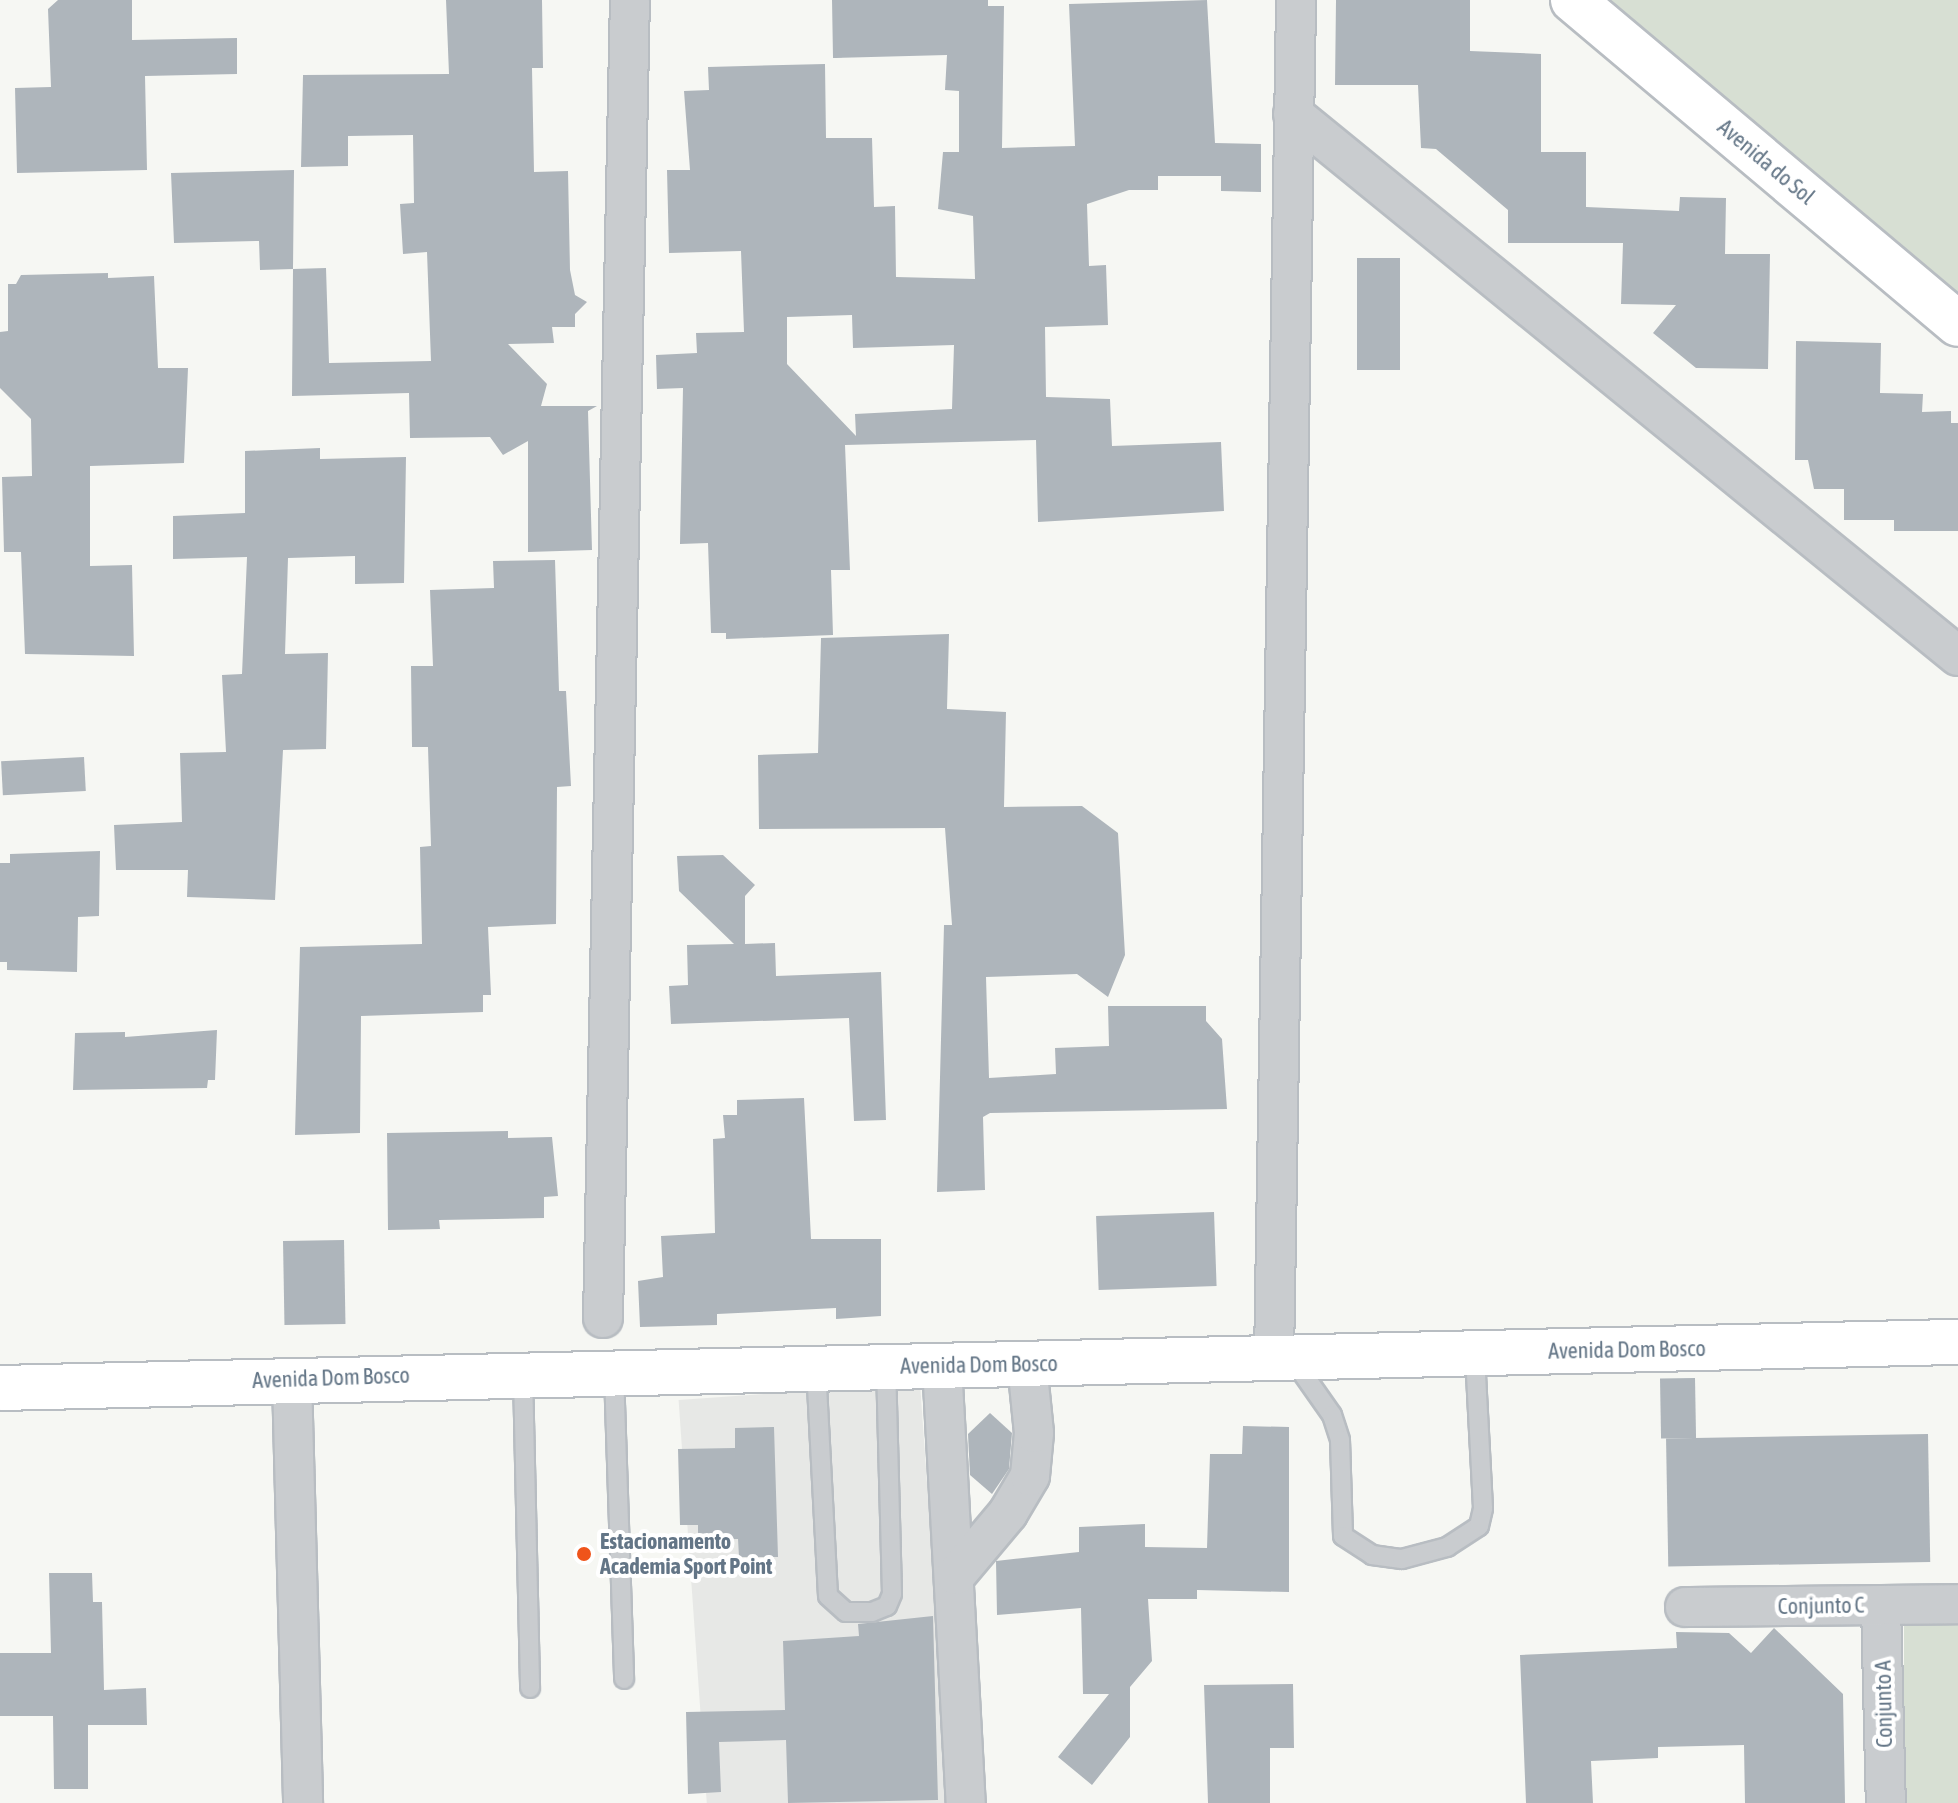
<!DOCTYPE html>
<style>
body{margin:0}
#map{position:relative;width:1958px;height:1803px;overflow:hidden;background:#f6f7f3;font-family:"Asap Condensed",sans-serif}
div>[style]{position:absolute}
.built>*{inset:0;background:#e7e8e6;transform-origin:0 0}
.green>*{inset:0;background:#d7dfd3;transform-origin:0 0}
.building>*{inset:0;background:#aeb5bb;transform-origin:0 0}
.roads{filter:drop-shadow(2px 0 #b8bdc2) drop-shadow(-2px 0 #b8bdc2) drop-shadow(0 2px #b8bdc2) drop-shadow(0 -2px #b8bdc2)}
.lane>*{height:18px;margin:-9px;padding:0 9px;transform-origin:9px;border-radius:9px;background:#c9cccf}
.street>*{height:38px;margin:-19px;padding:0 19px;transform-origin:19px;border-radius:19px;background:#c9cccf}
.secondary>*{height:44px;margin:-22px;padding:0 22px;transform-origin:22px;border-radius:22px;background:#fff}
.dots>*{width:22px;height:22px;translate:-50% -50%;box-sizing:border-box;border:4px solid #fff;border-radius:50%}
span{translate:-50% -50%;white-space:nowrap;text-align:center;line-height:1.15;-webkit-text-stroke:8px #fff;paint-order:stroke}
.street-label{font-size:22px;color:#637586}
.poi-label{font-size:22px;color:#637586;font-weight:700}
.left{translate:0 -50%;text-align:left}
</style>
<div id="map">
<div class="built">
<i style="left:920px;top:1383px;width:421px;height:242px;rotate:86deg"></i>
</div>
<div class="green">
<i style="clip-path:polygon(1589px 0,1958px 0,1958px 298px)"></i>
<i style="left:1958px;top:1618px;width:185px;height:54px;rotate:90deg"></i>
</div>
<div class="building">
<i style="clip-path:polygon(58px 0,132px 0,132px 40px,237px 38px,237px 74px,145px 76px,147px 170px,17px 173px,15px 88px,51px 87px,48px 9px)"></i>
<i style="clip-path:polygon(446px 0,542px 0,543px 68px,532px 68px,534px 172px,568px 171px,570px 270px,575px 295px,587px 302px,575px 314px,575px 327px,552px 327px,554px 343px,508px 344px,547px 384px,541px 406px,597px 406px,588px 411px,592px 550px,528px 552px,528px 441px,503px 455px,490px 437px,410px 438px,409px 393px,292px 396px,293px 269px,326px 268px,329px 363px,431px 361px,427px 252px,403px 254px,400px 204px,414px 203px,413px 135px,348px 136px,348px 166px,301px 167px,303px 75px,449px 74px)"></i>
<i style="clip-path:polygon(evenodd,832px 0,988px 0,988px 6px,1004px 6px,1002px 148px,1075px 146px,1069px 4px,1207px 0,1215px 143px,1261px 144px,1261px 192px,1221px 191px,1221px 176px,1158px 176px,1158px 190px,1129px 190px,1087px 204px,1089px 266px,1106px 265px,1108px 325px,1045px 327px,1046px 397px,1110px 399px,1112px 446px,1221px 442px,1224px 511px,1038px 522px,1036px 440px,845px 445px,850px 570px,831px 570px,833px 635px,726px 639px,726px 633px,711px 633px,708px 543px,680px 544px,683px 388px,657px 389px,656px 355px,697px 353px,696px 333px,744px 332px,741px 251px,669px 253px,667px 170px,690px 170px,684px 91px,709px 90px,708px 67px,825px 64px,826px 138px,872px 138px,874px 207px,895px 206px,896px 277px,975px 279px,973px 216px,938px 209px,943px 152px,959px 152px,959px 91px,945px 90px,947px 55px,833px 58px,832px 0,852px 315px,853px 348px,954px 345px,952px 409px,855px 414px,856px 436px,787px 364px,787px 317px,852px 315px)"></i>
<i style="clip-path:polygon(1336px 0,1470px 0,1470px 51px,1541px 54px,1541px 152px,1586px 152px,1586px 207px,1679px 211px,1680px 197px,1726px 198px,1725px 254px,1770px 254px,1768px 369px,1696px 368px,1653px 333px,1676px 305px,1621px 304px,1623px 243px,1508px 243px,1508px 210px,1436px 149px,1421px 148px,1418px 85px,1335px 85px)"></i>
<i style="clip-path:polygon(294px 170px,293px 269px,260px 270px,259px 241px,174px 243px,171px 173px)"></i>
<i style="left:1357px;top:258px;width:43px;height:112px"></i>
<i style="clip-path:polygon(108px 273px,108px 278px,154px 276px,158px 368px,188px 368px,184px 463px,90px 466px,90px 566px,132px 565px,134px 656px,25px 654px,21px 552px,4px 552px,2px 477px,32px 476px,31px 419px,0 388px,0 332px,8px 331px,8px 284px,16px 284px,21px 275px)"></i>
<i style="clip-path:polygon(1796px 341px,1881px 343px,1880px 393px,1923px 394px,1922px 412px,1951px 411px,1951px 423px,1958px 423px,1958px 531px,1894px 531px,1894px 520px,1844px 520px,1844px 489px,1814px 489px,1808px 460px,1795px 460px)"></i>
<i style="clip-path:polygon(320px 448px,320px 459px,406px 457px,404px 583px,355px 584px,355px 556px,288px 558px,285px 654px,328px 653px,326px 749px,283px 750px,275px 900px,187px 897px,188px 870px,116px 870px,114px 825px,182px 822px,180px 753px,226px 752px,222px 675px,242px 674px,247px 557px,173px 559px,173px 516px,245px 513px,245px 451px)"></i>
<i style="clip-path:polygon(555px 560px,559px 691px,566px 691px,571px 786px,557px 787px,556px 924px,488px 927px,491px 995px,483px 995px,483px 1012px,361px 1016px,360px 1133px,295px 1135px,300px 947px,422px 944px,420px 847px,431px 846px,428px 747px,412px 747px,411px 666px,433px 666px,430px 590px,494px 588px,493px 561px)"></i>
<i style="clip-path:polygon(949px 634px,947px 709px,1006px 712px,1004px 807px,1082px 806px,1118px 833px,1125px 955px,1108px 997px,1077px 974px,986px 977px,989px 1078px,1056px 1074px,1055px 1048px,1109px 1046px,1108px 1006px,1206px 1006px,1206px 1021px,1222px 1039px,1227px 1109px,990px 1113px,983px 1117px,985px 1190px,937px 1192px,944px 925px,952px 925px,945px 828px,759px 829px,758px 755px,818px 753px,821px 638px)"></i>
<i style="left:84px;top:757px;width:34px;height:83px;rotate:87deg"></i>
<i style="clip-path:polygon(100px 851px,99px 916px,78px 917px,77px 972px,7px 970px,7px 962px,0 962px,0 863px,10px 863px,10px 854px)"></i>
<i style="clip-path:polygon(723px 855px,755px 885px,745px 896px,745px 944px,775px 943px,776px 976px,881px 972px,886px 1120px,854px 1121px,849px 1018px,671px 1024px,669px 986px,688px 985px,687px 945px,734px 944px,679px 891px,677px 856px)"></i>
<i style="clip-path:polygon(217px 1030px,215px 1080px,208px 1080px,207px 1088px,73px 1090px,75px 1033px,125px 1032px,125px 1037px)"></i>
<i style="clip-path:polygon(804px 1098px,811px 1239px,881px 1239px,881px 1316px,836px 1319px,836px 1308px,717px 1314px,717px 1325px,640px 1327px,638px 1281px,663px 1277px,661px 1236px,715px 1233px,713px 1139px,725px 1138px,723px 1115px,737px 1115px,737px 1100px)"></i>
<i style="clip-path:polygon(508px 1131px,508px 1138px,552px 1137px,558px 1196px,544px 1197px,544px 1218px,439px 1220px,440px 1229px,388px 1230px,387px 1133px)"></i>
<i style="left:1214px;top:1212px;width:74px;height:118px;rotate:88deg"></i>
<i style="left:344px;top:1240px;width:84px;height:61px;rotate:89deg"></i>
<i style="left:1695px;top:1378px;width:60px;height:35px;rotate:89deg"></i>
<i style="clip-path:polygon(990px 1413px,1012px 1433px,1009px 1469px,992px 1494px,970px 1475px,968px 1434px)"></i>
<i style="clip-path:polygon(1243px 1426px,1289px 1427px,1289px 1592px,1197px 1590px,1197px 1599px,1148px 1599px,1152px 1661px,1130px 1687px,1130px 1737px,1092px 1785px,1058px 1757px,1109px 1694px,1083px 1694px,1081px 1608px,997px 1615px,996px 1561px,1079px 1552px,1079px 1527px,1145px 1524px,1145px 1547px,1207px 1548px,1210px 1454px,1242px 1454px)"></i>
<i style="clip-path:polygon(774px 1427px,778px 1557px,739px 1557px,738px 1539px,698px 1540px,698px 1525px,680px 1525px,678px 1449px,735px 1448px,735px 1428px)"></i>
<i style="left:1928px;top:1434px;width:128px;height:262px;rotate:89deg"></i>
<i style="clip-path:polygon(49px 1573px,92px 1573px,93px 1602px,102px 1602px,104px 1690px,146px 1688px,147px 1725px,88px 1725px,88px 1789px,54px 1789px,53px 1716px,0 1716px,0 1653px,51px 1653px)"></i>
<i style="clip-path:polygon(933px 1616px,938px 1800px,788px 1803px,786px 1740px,719px 1742px,721px 1792px,688px 1794px,686px 1712px,785px 1710px,783px 1641px,859px 1636px,858px 1624px)"></i>
<i style="clip-path:polygon(1774px 1628px,1843px 1694px,1845px 1803px,1745px 1803px,1744px 1745px,1658px 1747px,1658px 1758px,1591px 1761px,1593px 1803px,1526px 1803px,1520px 1655px,1677px 1648px,1676px 1632px,1729px 1633px,1751px 1653px)"></i>
<i style="clip-path:polygon(1293px 1684px,1294px 1748px,1270px 1748px,1270px 1803px,1208px 1803px,1204px 1685px)"></i>
</div>
<div class="roads">
<div class="lane">
<i style="left:1294px;top:1361px;width:66px;rotate:54.9deg"></i>
<i style="left:1332px;top:1415px;width:26px;rotate:72deg"></i>
<i style="left:1340px;top:1440px;width:96px;rotate:88.2deg"></i>
<i style="left:1343px;top:1536px;width:35px;rotate:33deg"></i>
<i style="left:1372px;top:1555px;width:30px;rotate:8deg"></i>
<i style="left:1402px;top:1559px;width:47px;rotate:-14.9deg"></i>
<i style="left:1447px;top:1547px;width:38px;rotate:-33deg"></i>
<i style="left:1479px;top:1526px;width:18px;rotate:-77deg"></i>
<i style="left:1483px;top:1508px;width:154px;rotate:-93deg"></i>
<i style="left:816px;top:1367px;width:229px;rotate:87deg"></i>
<i style="left:828px;top:1596px;width:24px;rotate:42deg"></i>
<i style="left:846px;top:1612px;width:26px"></i>
<i style="left:872px;top:1612px;width:16px;rotate:-22deg"></i>
<i style="left:887px;top:1606px;width:13px;rotate:-67deg"></i>
<i style="left:892px;top:1594px;width:227px;rotate:-91.5deg"></i>
<i style="left:614px;top:1373px;width:306px;rotate:88.1deg"></i>
<i style="left:523px;top:1375px;width:313px;rotate:88.7deg"></i>
</div>
<div class="street">
<i style="left:1293px;top:114px;width:858px;rotate:39.18deg"></i>
<i style="left:603px;top:1318px;width:1318px;rotate:-88.83deg"></i>
<i style="left:1274px;top:1359px;width:1359px;rotate:-89.07deg"></i>
<i style="left:942px;top:1365px;width:439px;rotate:86.9deg"></i>
<i style="left:292px;top:1379px;width:424px;rotate:88.5deg"></i>
<i style="left:956px;top:1575px;width:81px;rotate:-50deg"></i>
<i style="left:1008px;top:1513px;width:43px;rotate:-59.3deg"></i>
<i style="left:1030px;top:1476px;width:43px;rotate:-84.7deg"></i>
<i style="left:1034px;top:1433px;width:69px;rotate:-95.8deg"></i>
<i style="left:1881px;top:1605px;width:198px;rotate:88.6deg"></i>
<i style="left:1685px;top:1607px;width:273px;rotate:-0.6deg"></i>
</div>
<div class="secondary">
<i style="left:1573px;top:0;width:503px;rotate:40.08deg"></i>
<i style="left:0;top:1388px;width:1959px;rotate:-1.35deg"></i>
</div>
</div>
<div class="dots">
<i style="left:584px;top:1554px;background:#ef541a"></i>
</div>
<div class="street-label">
<span style="left:1766px;top:162px;rotate:40deg">Avenida do Sol</span>
<span style="left:1627px;top:1350px;rotate:-1deg">Avenida Dom Bosco</span>
<span style="left:979px;top:1365px;rotate:-1deg">Avenida Dom Bosco</span>
<span style="left:331px;top:1378px;rotate:-2deg">Avenida Dom Bosco</span>
<span style="left:1821px;top:1606px;rotate:-1deg">Conjunto C</span>
<span style="left:1884px;top:1704px;rotate:-91deg">Conjunto A</span>
</div>
<div class="poi-label">
<span class="left" style="left:600px;top:1554px">Estacionamento<br>Academia Sport Point</span>
</div>
</div>
